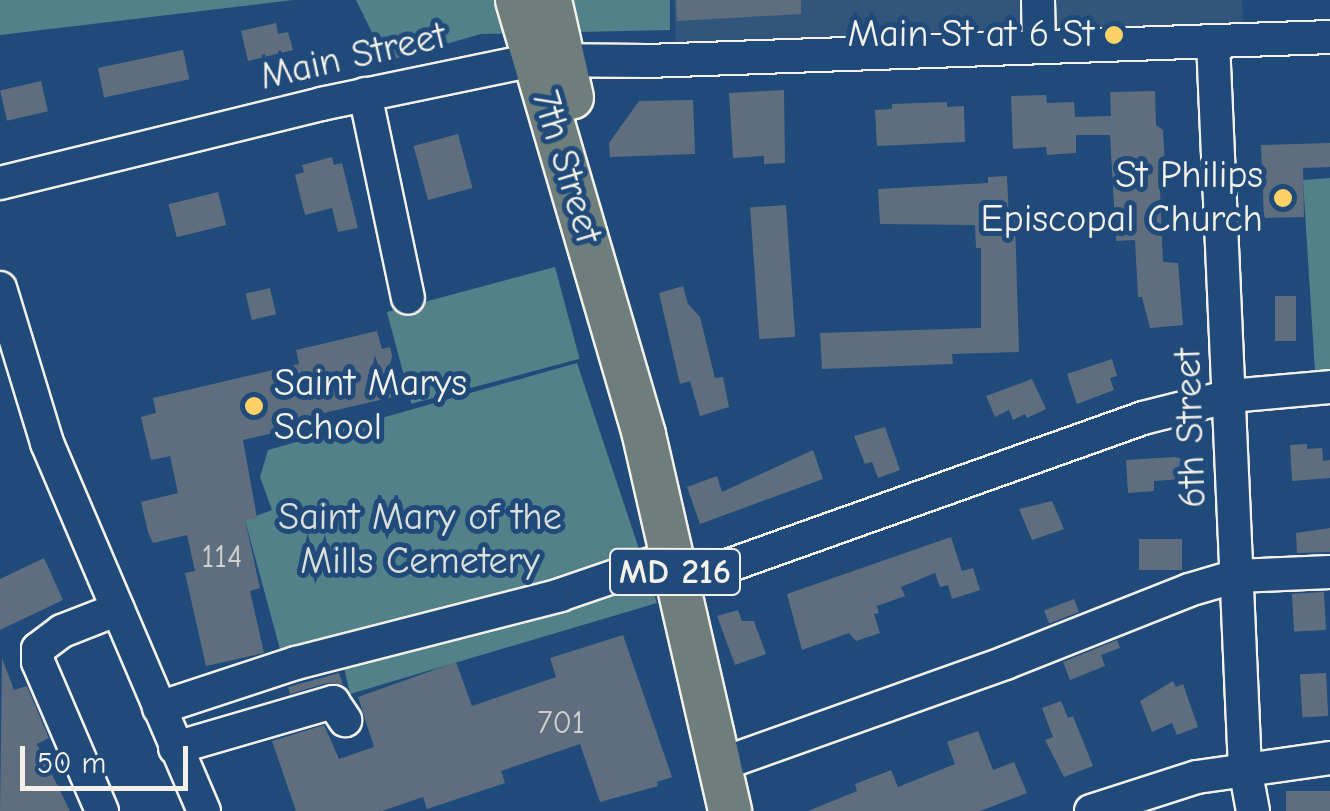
<!DOCTYPE html>
<style>
body{margin:0}
#map{position:relative;width:1330px;height:811px;overflow:hidden;background:#1f4a7a;font-family:"Comic Neue",sans-serif}
div>[style]{position:absolute}
.built>*{inset:0;background:#32557c}
.green>*{inset:0;background:#52818a;transform-origin:0 0}
.building>*{inset:0;background:#5f6e7f;transform-origin:0 0}
.roads{filter:drop-shadow(2px 0 #f4f1e8) drop-shadow(-2px 0 #f4f1e8) drop-shadow(0 2px #f4f1e8) drop-shadow(0 -2px #f4f1e8)}
.minor>*{height:32px;margin:-16px;padding:0 16px;transform-origin:16px;border-radius:16px;background:#1f4a7a}
.major>*{height:42px;margin:-21px;padding:0 21px;transform-origin:21px;border-radius:21px;background:#6d7e7c}
.dots>*{width:28px;height:28px;translate:-50% -50%;box-sizing:border-box;border:5px solid #1f4a7a;border-radius:50%}
span{translate:-50% -50%;white-space:nowrap;text-align:center;line-height:1.15;-webkit-text-stroke:10px #1f4a7a;paint-order:stroke}
.number-label{font-size:32px;color:#cfd0ce}
.number-label span{-webkit-text-stroke-width:0}
.shield-label span{padding:2px 8px;background:#1f4a7a;border:2px solid;border-radius:8px;-webkit-text-stroke-width:0}
.shield-label{font-size:35px;color:#f4f1e8;font-weight:700}
.poi-label{font-size:38px;color:#f4f1e8}
.right{translate:-100% -50%;text-align:right}
.left{translate:0 -50%;text-align:left}
.street-label{font-size:38px;color:#f4f1e8}
.park-label{font-size:38px;color:#dce0da}
.scale{position:absolute;left:20px;top:746px;width:168px;height:45px;box-sizing:border-box;border:5px solid #f4f1e8;border-top:0;padding-left:12px;font-size:30px;line-height:35px;white-space:nowrap;color:#f4f1e8;-webkit-text-stroke:8px #1f4a7a;paint-order:stroke}
</style>
<div id="map">
<div class="built">
<i style="clip-path:polygon(674px 0,1242px 0,1243px 22px,676px 47px)"></i>
</div>
<div class="green">
<i style="clip-path:polygon(0 0,293px 0,0 35px)"></i>
<i style="clip-path:polygon(356px 0,670px 0,670px 30px,481px 34px,386px 61px)"></i>
<i style="clip-path:polygon(1330px 178px,1330px 369px,1315px 371px,1303px 180px)"></i>
<i style="left:555px;top:267px;width:95px;height:174px;rotate:75deg"></i>
<i style="clip-path:polygon(577px 363px,657px 603px,350px 694px,339px 645px,281px 653px,245px 520px,272px 510px,260px 477px,268px 450px)"></i>
</div>
<div class="building">
<i style="clip-path:polygon(676px 0,801px 0,801px 14px,677px 21px)"></i>
<i style="clip-path:polygon(276px 23px,278px 34px,288px 32px,293px 50px,248px 61px,241px 31px)"></i>
<i style="left:183px;top:50px;width:30px;height:87px;rotate:78deg"></i>
<i style="left:41px;top:81px;width:31px;height:42px;rotate:77deg"></i>
<i style="clip-path:polygon(784px 90px,785px 163px,764px 164px,764px 156px,733px 158px,729px 93px)"></i>
<i style="clip-path:polygon(1155px 91px,1156px 125px,1163px 130px,1165px 165px,1159px 165px,1163px 262px,1178px 263px,1183px 325px,1150px 328px,1142px 297px,1138px 297px,1135px 240px,1116px 241px,1110px 135px,1076px 135px,1076px 153px,1047px 155px,1046px 147px,1013px 149px,1011px 96px,1046px 95px,1047px 103px,1074px 102px,1075px 117px,1111px 116px,1110px 92px)"></i>
<i style="clip-path:polygon(693px 100px,695px 154px,610px 157px,609px 143px,639px 101px)"></i>
<i style="clip-path:polygon(947px 102px,947px 107px,964px 106px,965px 142px,877px 146px,875px 110px,892px 109px,892px 104px)"></i>
<i style="left:458px;top:134px;width:56px;height:46px;rotate:75deg"></i>
<i style="clip-path:polygon(1330px 143px,1330px 167px,1303px 168px,1304px 217px,1264px 218px,1261px 145px)"></i>
<i style="clip-path:polygon(332px 157px,334px 165px,342px 163px,358px 228px,338px 232px,332px 208px,305px 215px,295px 175px,304px 172px,302px 165px)"></i>
<i style="clip-path:polygon(1007px 176px,1009px 220px,1015px 219px,1019px 352px,952px 354px,953px 364px,822px 369px,820px 333px,981px 328px,981px 248px,976px 248px,975px 225px,880px 224px,878px 189px,988px 183px,988px 177px)"></i>
<i style="left:218px;top:192px;width:34px;height:51px;rotate:76deg"></i>
<i style="left:786px;top:205px;width:132px;height:36px;rotate:86deg"></i>
<i style="clip-path:polygon(683px 286px,688px 304px,700px 317px,715px 378px,723px 377px,729px 407px,700px 416px,690px 381px,680px 384px,659px 293px)"></i>
<i style="left:270px;top:288px;width:27px;height:25px;rotate:77deg"></i>
<i style="left:1275px;top:296px;width:21px;height:45px"></i>
<i style="clip-path:polygon(377px 331px,382px 349px,390px 347px,395px 368px,387px 369px,393px 397px,276px 424px,278px 432px,243px 440px,257px 518px,245px 520px,260px 588px,250px 591px,264px 653px,206px 666px,185px 573px,195px 571px,187px 535px,153px 543px,148px 532px,141px 502px,178px 493px,170px 456px,151px 460px,141px 417px,156px 413px,153px 398px,299px 364px,296px 350px)"></i>
<i style="clip-path:polygon(1112px 359px,1117px 376px,1110px 378px,1114px 390px,1077px 404px,1067px 374px)"></i>
<i style="clip-path:polygon(1032px 379px,1046px 409px,1027px 418px,1025px 414px,1013px 420px,1009px 410px,995px 417px,986px 396px)"></i>
<i style="clip-path:polygon(885px 427px,900px 470px,878px 478px,872px 462px,865px 464px,854px 436px)"></i>
<i style="clip-path:polygon(1307px 444px,1307px 449px,1322px 448px,1323px 461px,1330px 460px,1330px 478px,1292px 481px,1290px 445px)"></i>
<i style="clip-path:polygon(813px 450px,823px 479px,700px 524px,687px 487px,717px 476px,722px 492px)"></i>
<i style="clip-path:polygon(1175px 457px,1182px 459px,1183px 479px,1154px 481px,1154px 491px,1128px 493px,1126px 460px)"></i>
<i style="clip-path:polygon(1052px 501px,1064px 529px,1032px 540px,1019px 509px)"></i>
<i style="clip-path:polygon(1330px 528px,1330px 552px,1297px 553px,1296px 533px)"></i>
<i style="clip-path:polygon(951px 537px,962px 571px,973px 568px,980px 590px,952px 599px,948px 585px,940px 587px,935px 573px,901px 587px,905px 596px,877px 606px,879px 613px,874px 614px,880px 633px,856px 641px,849px 633px,802px 650px,787px 594px)"></i>
<i style="left:1139px;top:539px;width:43px;height:31px"></i>
<i style="clip-path:polygon(44px 558px,63px 600px,0 630px,0 579px)"></i>
<i style="left:1324px;top:592px;width:38px;height:32px;rotate:87deg"></i>
<i style="left:1074px;top:599px;width:14px;height:32px;rotate:69deg"></i>
<i style="clip-path:polygon(738px 610px,742px 621px,754px 621px,766px 654px,735px 665px,717px 616px)"></i>
<i style="clip-path:polygon(623px 635px,672px 777px,657px 782px,658px 786px,600px 802px,580px 744px,501px 771px,505px 783px,427px 809px,423px 797px,382px 811px,296px 811px,272px 741px,324px 725px,339px 759px,374px 747px,358px 697px,456px 662px,472px 706px,556px 677px,550px 658px)"></i>
<i style="clip-path:polygon(1117px 640px,1120px 648px,1101px 655px,1105px 666px,1070px 680px,1063px 662px)"></i>
<i style="clip-path:polygon(2px 658px,14px 690px,27px 686px,49px 738px,37px 744px,70px 811px,0 811px)"></i>
<i style="clip-path:polygon(339px 673px,343px 685px,327px 683px,290px 694px,288px 687px)"></i>
<i style="left:1326px;top:673px;width:43px;height:26px;rotate:87deg"></i>
<i style="clip-path:polygon(1173px 681px,1176px 687px,1183px 684px,1198px 727px,1177px 735px,1172px 723px,1152px 732px,1140px 701px)"></i>
<i style="clip-path:polygon(1061px 701px,1068px 718px,1073px 716px,1093px 766px,1064px 777px,1045px 740px,1053px 737px,1042px 708px)"></i>
<i style="clip-path:polygon(978px 731px,993px 770px,1014px 762px,1027px 793px,980px 811px,808px 811px,857px 791px,855px 784px,891px 770px,898px 787px,955px 764px,947px 742px)"></i>
<i style="left:1330px;top:791px;width:20px;height:44px;rotate:90deg"></i>
</div>
<div class="roads">
<div class="minor">
<i style="left:1038px;top:0;width:47px;rotate:88.8deg"></i>
<i style="left:1213px;top:42px;width:727px;rotate:87.48deg"></i>
<i style="left:1245px;top:768px;width:44px;rotate:79.5deg"></i>
<i style="left:365px;top:94px;width:208px;rotate:78.1deg"></i>
<i style="left:0;top:183px;width:331px;rotate:-13.8deg"></i>
<i style="left:321px;top:104px;width:217px;rotate:-11.7deg"></i>
<i style="left:533px;top:60px;width:114px;rotate:0.5deg"></i>
<i style="left:647px;top:61px;width:683px;rotate:-2.01deg"></i>
<i style="left:0;top:288px;width:162px;rotate:73.1deg"></i>
<i style="left:47px;top:443px;width:400px;rotate:66.9deg"></i>
<i style="left:677px;top:584px;width:495px;rotate:-19.6deg"></i>
<i style="left:1143px;top:418px;width:90px;rotate:-14.2deg"></i>
<i style="left:1230px;top:396px;width:100px;rotate:-5.1deg"></i>
<i style="left:159px;top:708px;width:144px;rotate:-18.2deg"></i>
<i style="left:296px;top:663px;width:273px;rotate:-14.4deg"></i>
<i style="left:560px;top:595px;width:117px;rotate:-18.9deg"></i>
<i style="left:175px;top:748px;width:165px;rotate:-16.2deg"></i>
<i style="left:333px;top:702px;width:22px;rotate:56deg"></i>
<i style="left:719px;top:765px;width:304px;rotate:-19.6deg"></i>
<i style="left:1005px;top:663px;width:198px;rotate:-21.6deg"></i>
<i style="left:1189px;top:590px;width:50px;rotate:-16.3deg"></i>
<i style="left:1237px;top:576px;width:93px;rotate:-2.5deg"></i>
<i style="left:102px;top:811px;width:162px;rotate:-113.2deg"></i>
<i style="left:38px;top:662px;width:13px;rotate:-90deg"></i>
<i style="left:38px;top:649px;width:30px;rotate:-37deg"></i>
<i style="left:62px;top:631px;width:60px;rotate:-21.4deg"></i>
<i style="left:1091px;top:811px;width:111px;rotate:-17.8deg"></i>
<i style="left:1197px;top:777px;width:134px;rotate:-8.1deg"></i>
</div>
<div class="major">
<i style="left:517px;top:0;width:453px;rotate:73.7deg"></i>
<i style="left:644px;top:435px;width:386px;rotate:77.1deg"></i>
<i style="left:550px;top:0;width:100px;rotate:77.3deg"></i>
</div>
</div>
<div class="dots">
<i style="left:1114px;top:35px;background:#ffd166"></i>
<i style="left:1283px;top:198px;background:#ffd166"></i>
<i style="left:254px;top:406px;background:#ffd166"></i>
</div>
<div class="number-label">
<span style="left:222px;top:557px">114</span>
<span style="left:561px;top:723px">701</span>
</div>
<div class="shield-label">
<span style="left:675px;top:572px">MD 216</span>
</div>
<div class="poi-label">
<span class="right" style="left:1094px;top:35px">Main St at 6 St</span>
<span class="right" style="left:1263px;top:198px">St Philips<br>Episcopal Church</span>
<span class="left" style="left:274px;top:406px">Saint Marys<br>School</span>
</div>
<div class="street-label">
<span style="left:353px;top:57px;rotate:-13deg">Main Street</span>
<span style="left:566px;top:167px;rotate:73deg">7th Street</span>
<span style="left:1191px;top:428px;rotate:-92deg">6th Street</span>
</div>
<div class="park-label">
<span style="left:420px;top:540px">Saint Mary of the<br>Mills Cemetery</span>
</div>
<div class="scale">50 m</div>
</div>
